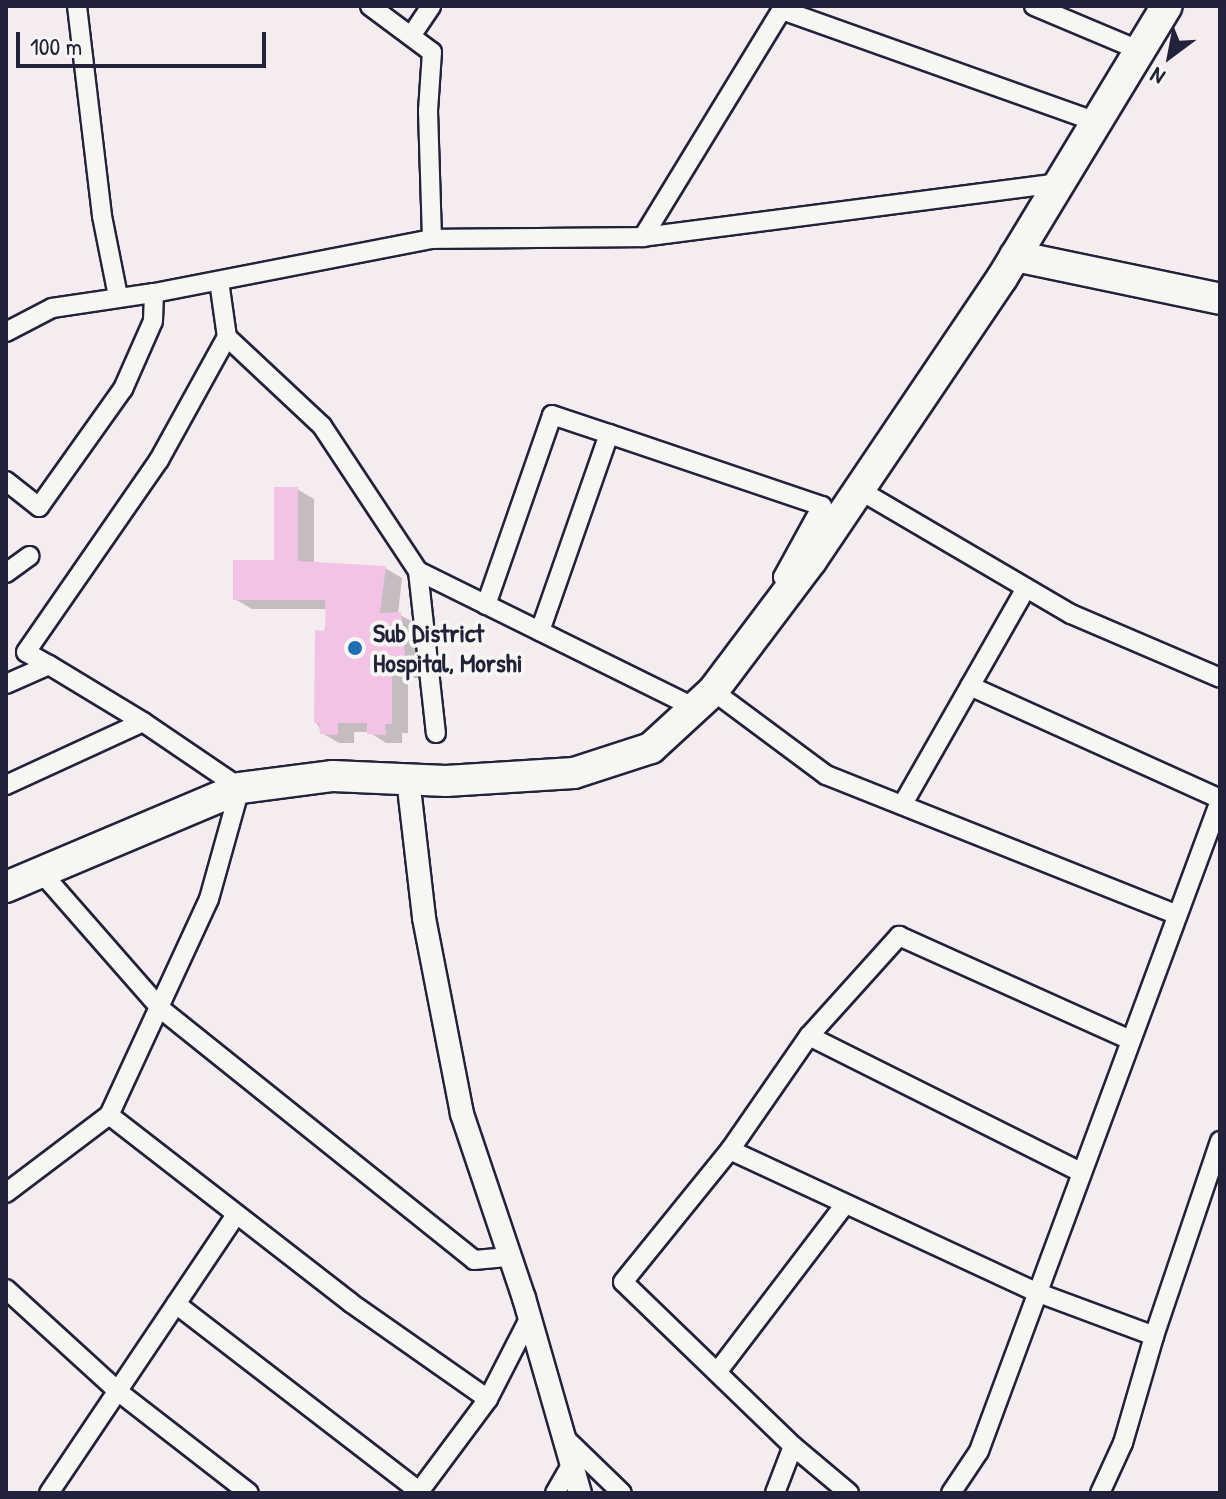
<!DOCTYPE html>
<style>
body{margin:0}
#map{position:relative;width:1226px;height:1499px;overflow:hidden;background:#f5ecf0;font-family:"Patrick Hand",sans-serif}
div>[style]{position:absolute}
.shadow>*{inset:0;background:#0003}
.building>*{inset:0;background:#f3c3e6}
.roads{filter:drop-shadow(2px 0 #22223b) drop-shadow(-2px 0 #22223b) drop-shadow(0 2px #22223b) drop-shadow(0 -2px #22223b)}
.minor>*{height:18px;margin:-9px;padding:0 9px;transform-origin:9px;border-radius:9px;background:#f6f6f2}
.tertiary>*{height:22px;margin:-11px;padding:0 11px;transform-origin:11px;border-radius:11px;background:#f6f6f2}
.trunk>*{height:30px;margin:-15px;padding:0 15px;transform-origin:15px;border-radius:15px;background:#f6f6f2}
.dots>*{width:22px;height:22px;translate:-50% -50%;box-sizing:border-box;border:4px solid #f6f6f2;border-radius:50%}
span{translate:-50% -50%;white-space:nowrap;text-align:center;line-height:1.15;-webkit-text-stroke:8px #f6f6f2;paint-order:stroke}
.poi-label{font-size:26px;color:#22223b;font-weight:700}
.left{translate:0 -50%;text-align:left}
.frame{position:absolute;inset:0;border:8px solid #22223b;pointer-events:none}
.north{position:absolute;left:1130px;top:16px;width:80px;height:80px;-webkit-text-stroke:6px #f6f6f2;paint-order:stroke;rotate:212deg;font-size:22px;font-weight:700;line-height:32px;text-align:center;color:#22223b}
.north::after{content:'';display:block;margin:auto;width:28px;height:36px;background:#22223b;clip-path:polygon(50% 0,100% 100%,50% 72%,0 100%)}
.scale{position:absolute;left:16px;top:32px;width:250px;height:36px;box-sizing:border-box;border:4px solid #22223b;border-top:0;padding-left:10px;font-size:24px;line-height:28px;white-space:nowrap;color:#22223b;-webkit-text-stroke:6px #f6f6f2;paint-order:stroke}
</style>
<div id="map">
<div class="shadow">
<i style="clip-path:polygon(297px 489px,314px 499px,314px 564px,385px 568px,402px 578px,398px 614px,417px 624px,421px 667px,419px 678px,408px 678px,408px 733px,402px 733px,402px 743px,386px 743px,369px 732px,354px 732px,354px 743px,339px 743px,322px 733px,316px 722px,327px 609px,252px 609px,235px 599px,276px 563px)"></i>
</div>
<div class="building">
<i style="clip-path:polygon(274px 487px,298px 487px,298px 561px,386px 566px,380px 613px,401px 612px,405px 656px,402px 669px,392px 670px,392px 724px,385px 724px,386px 735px,367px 734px,367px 723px,338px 723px,338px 735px,320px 734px,319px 723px,314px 723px,315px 630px,326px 631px,325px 600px,233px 600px,233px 560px,274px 560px)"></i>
</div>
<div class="roads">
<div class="minor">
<i style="left:77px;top:6px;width:211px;rotate:83.2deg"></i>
<i style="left:102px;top:216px;width:82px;rotate:78.7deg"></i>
<i style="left:370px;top:6px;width:77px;rotate:36.6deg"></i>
<i style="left:432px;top:52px;width:59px;rotate:93.9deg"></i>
<i style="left:428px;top:111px;width:128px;rotate:88.2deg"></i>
<i style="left:1034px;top:6px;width:116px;rotate:22.8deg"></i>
<i style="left:782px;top:10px;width:334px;rotate:19.6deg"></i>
<i style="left:411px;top:36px;width:36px;rotate:-56deg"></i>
<i style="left:643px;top:237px;width:271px;rotate:-58.6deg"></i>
<i style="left:219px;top:281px;width:57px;rotate:81.9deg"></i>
<i style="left:227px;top:337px;width:130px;rotate:43.1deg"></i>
<i style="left:322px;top:426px;width:174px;rotate:56.5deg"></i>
<i style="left:418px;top:571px;width:163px;rotate:83.7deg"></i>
<i style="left:6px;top:332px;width:52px;rotate:-27.6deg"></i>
<i style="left:52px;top:308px;width:103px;rotate:-8.4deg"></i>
<i style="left:154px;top:293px;width:283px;rotate:-11deg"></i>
<i style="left:432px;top:239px;width:211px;rotate:-0.5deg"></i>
<i style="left:643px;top:237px;width:419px;rotate:-7.4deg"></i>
<i style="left:609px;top:434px;width:225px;rotate:18.7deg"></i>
<i style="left:822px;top:506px;width:81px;rotate:118.8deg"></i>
<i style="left:783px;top:577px;width:7px;rotate:45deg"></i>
<i style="left:6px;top:481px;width:42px;rotate:38.2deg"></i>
<i style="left:39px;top:507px;width:145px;rotate:-54.6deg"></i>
<i style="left:123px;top:389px;width:74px;rotate:-66.2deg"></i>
<i style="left:153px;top:321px;width:28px;rotate:-88deg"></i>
<i style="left:856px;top:488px;width:249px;rotate:30.4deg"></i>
<i style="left:1071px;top:614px;width:162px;rotate:23.2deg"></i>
<i style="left:418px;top:571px;width:309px;rotate:26.3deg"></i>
<i style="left:6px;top:573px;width:29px;rotate:-36deg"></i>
<i style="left:486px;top:605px;width:201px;rotate:-70.8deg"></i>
<i style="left:552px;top:415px;width:60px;rotate:18.4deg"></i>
<i style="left:609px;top:434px;width:209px;rotate:109.3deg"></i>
<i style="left:49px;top:665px;width:26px;rotate:-151deg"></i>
<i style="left:26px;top:652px;width:234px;rotate:-55.3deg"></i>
<i style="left:159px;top:460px;width:141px;rotate:-61.1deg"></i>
<i style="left:6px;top:684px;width:47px;rotate:-23.8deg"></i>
<i style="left:49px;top:665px;width:110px;rotate:31.2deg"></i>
<i style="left:143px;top:722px;width:151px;rotate:155.3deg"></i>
<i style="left:970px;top:686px;width:274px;rotate:24.3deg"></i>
<i style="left:713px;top:691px;width:141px;rotate:36.6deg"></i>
<i style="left:826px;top:775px;width:378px;rotate:21.7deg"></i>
<i style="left:143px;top:722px;width:117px;rotate:34.2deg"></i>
<i style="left:240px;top:788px;width:115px;rotate:105.6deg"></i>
<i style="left:209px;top:899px;width:238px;rotate:114.8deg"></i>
<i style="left:109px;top:1115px;width:306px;rotate:37.8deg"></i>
<i style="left:351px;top:1303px;width:167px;rotate:35deg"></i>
<i style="left:904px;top:802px;width:246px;rotate:-60.3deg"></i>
<i style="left:41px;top:872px;width:182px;rotate:48.8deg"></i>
<i style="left:161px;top:1009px;width:401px;rotate:38.7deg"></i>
<i style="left:474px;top:1260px;width:36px;rotate:-5deg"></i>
<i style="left:809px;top:1036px;width:304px;rotate:26.6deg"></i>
<i style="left:730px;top:1150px;width:337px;rotate:24.9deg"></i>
<i style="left:1036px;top:1292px;width:126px;rotate:20.4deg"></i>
<i style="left:1154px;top:1336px;width:206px;rotate:-71.3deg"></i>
<i style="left:6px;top:1193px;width:129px;rotate:-37.1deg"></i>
<i style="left:6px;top:1289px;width:154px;rotate:42.4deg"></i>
<i style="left:120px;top:1393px;width:163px;rotate:37.8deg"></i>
<i style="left:176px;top:1304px;width:307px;rotate:37.6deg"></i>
<i style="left:718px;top:1371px;width:210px;rotate:-52.7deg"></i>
<i style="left:565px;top:1438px;width:79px;rotate:44deg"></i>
<i style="left:793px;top:1446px;width:73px;rotate:40deg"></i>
<i style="left:49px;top:1493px;width:335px;rotate:-56.1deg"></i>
<i style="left:418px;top:1493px;width:117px;rotate:-53.3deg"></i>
<i style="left:488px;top:1399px;width:92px;rotate:-62.9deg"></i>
<i style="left:555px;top:1493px;width:34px;rotate:-60deg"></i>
<i style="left:775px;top:1493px;width:50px;rotate:-69deg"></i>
<i style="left:793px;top:1446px;width:236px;rotate:-136deg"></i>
<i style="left:623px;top:1282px;width:170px;rotate:-51deg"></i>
<i style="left:730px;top:1150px;width:139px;rotate:-55.3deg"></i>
<i style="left:809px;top:1036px;width:135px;rotate:-48deg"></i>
<i style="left:899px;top:936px;width:253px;rotate:24.2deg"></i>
<i style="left:951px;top:1493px;width:50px;rotate:-56.3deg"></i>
<i style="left:979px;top:1451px;width:693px;rotate:-69.66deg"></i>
<i style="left:1100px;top:1493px;width:55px;rotate:-65.3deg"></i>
<i style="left:1123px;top:1443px;width:111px;rotate:-73.8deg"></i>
</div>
<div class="tertiary">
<i style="left:408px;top:779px;width:140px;rotate:83.4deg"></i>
<i style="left:424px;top:918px;width:200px;rotate:79deg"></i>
<i style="left:462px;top:1114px;width:194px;rotate:71.4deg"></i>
<i style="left:524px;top:1298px;width:203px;rotate:74deg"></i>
</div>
<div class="trunk">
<i style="left:1015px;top:256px;width:209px;rotate:11.8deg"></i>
<i style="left:6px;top:887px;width:254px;rotate:-22.9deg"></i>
<i style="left:240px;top:788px;width:94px;rotate:-7.4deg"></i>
<i style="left:333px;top:776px;width:113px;rotate:2.5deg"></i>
<i style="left:446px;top:781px;width:128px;rotate:-3.6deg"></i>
<i style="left:574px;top:773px;width:81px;rotate:-18deg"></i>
<i style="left:651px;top:748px;width:84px;rotate:-42.6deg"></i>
<i style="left:713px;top:691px;width:163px;rotate:-53deg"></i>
<i style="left:811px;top:561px;width:341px;rotate:-56deg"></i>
<i style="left:1002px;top:278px;width:318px;rotate:-58.8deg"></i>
</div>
</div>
<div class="dots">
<i style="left:355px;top:648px;background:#1f6fb2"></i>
</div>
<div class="poi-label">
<span class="left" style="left:373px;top:648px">Sub District<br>Hospital, Morshi</span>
</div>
<div class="frame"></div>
<div class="north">N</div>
<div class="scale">100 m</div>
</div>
